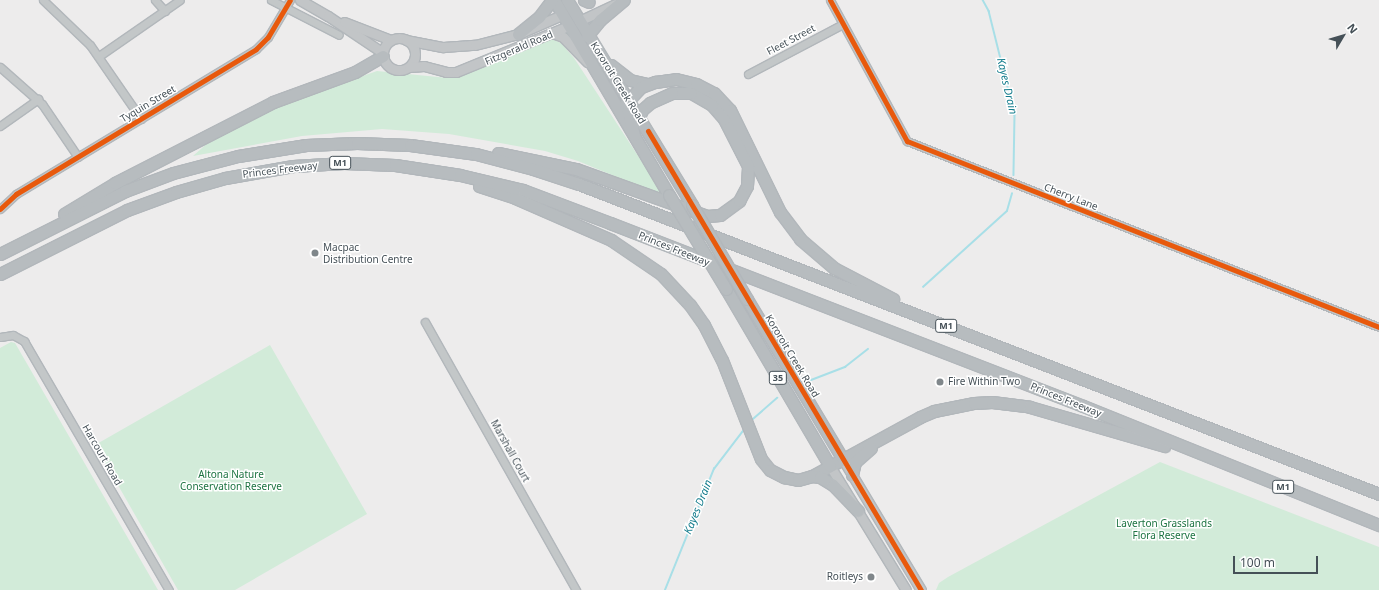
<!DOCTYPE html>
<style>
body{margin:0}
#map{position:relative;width:1379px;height:590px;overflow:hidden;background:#edecec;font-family:"Noto Sans",sans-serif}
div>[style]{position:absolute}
.green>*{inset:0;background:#d2ebd9}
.stream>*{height:1.5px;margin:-0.75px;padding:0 0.75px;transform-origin:0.75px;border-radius:0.75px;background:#a8dfe7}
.roads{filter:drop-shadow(1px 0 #b2b7bb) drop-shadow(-1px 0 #b2b7bb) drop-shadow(0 1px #b2b7bb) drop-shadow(0 -1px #b2b7bb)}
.minor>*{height:7px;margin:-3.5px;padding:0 3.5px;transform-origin:3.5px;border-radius:3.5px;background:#c3c7c8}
.major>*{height:9px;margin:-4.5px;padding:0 4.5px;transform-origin:4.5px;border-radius:4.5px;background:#c2c5c7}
.major>.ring{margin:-4.5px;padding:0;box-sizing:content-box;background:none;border:9px solid #c2c5c7;border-radius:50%}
.highway>*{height:11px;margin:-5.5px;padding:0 5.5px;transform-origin:5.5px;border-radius:5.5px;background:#b7bcbf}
.bridges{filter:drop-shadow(1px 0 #b2b7bb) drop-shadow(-1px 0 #b2b7bb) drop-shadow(0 1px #b2b7bb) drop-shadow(0 -1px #b2b7bb)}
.highway-bridge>*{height:11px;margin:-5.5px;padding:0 5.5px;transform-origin:5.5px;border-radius:5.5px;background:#b7bcbf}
.cycleway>*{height:5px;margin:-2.5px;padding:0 2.5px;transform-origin:2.5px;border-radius:2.5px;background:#e8590c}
.dots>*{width:11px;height:11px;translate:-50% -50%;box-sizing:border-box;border:2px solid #fff;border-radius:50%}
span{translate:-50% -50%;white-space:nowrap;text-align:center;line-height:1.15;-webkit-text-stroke:3px #fff;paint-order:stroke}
.shield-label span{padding:1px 3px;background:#fff;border:1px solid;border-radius:3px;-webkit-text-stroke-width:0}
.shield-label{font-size:9px;color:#455057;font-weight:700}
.street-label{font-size:10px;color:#455057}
.poi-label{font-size:10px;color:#455057}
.left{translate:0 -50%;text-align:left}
.right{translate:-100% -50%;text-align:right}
.park-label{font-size:10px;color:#1c7341}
.water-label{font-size:11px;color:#157d8d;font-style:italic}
.north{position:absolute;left:1323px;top:16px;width:40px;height:40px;-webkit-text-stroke:3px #fff;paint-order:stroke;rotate:52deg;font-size:11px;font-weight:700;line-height:16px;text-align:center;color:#455057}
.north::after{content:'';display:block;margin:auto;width:14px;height:18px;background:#455057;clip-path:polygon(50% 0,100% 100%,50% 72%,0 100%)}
.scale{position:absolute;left:1233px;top:556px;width:85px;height:18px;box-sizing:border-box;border:2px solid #455057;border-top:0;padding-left:5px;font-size:12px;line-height:14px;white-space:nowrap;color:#455057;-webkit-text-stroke:3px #fff;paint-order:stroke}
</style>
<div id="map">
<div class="green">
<i style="clip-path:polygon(552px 39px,561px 43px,574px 58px,665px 197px,578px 161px,545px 151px,449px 134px,382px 129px,302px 136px,193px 156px,211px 140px,280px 105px,377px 71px,448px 78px,463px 74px)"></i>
<i style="clip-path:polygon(11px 342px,15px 343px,158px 590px,0 590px,0 348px)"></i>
<i style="clip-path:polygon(270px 345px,367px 514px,235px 590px,178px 590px,95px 445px)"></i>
<i style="clip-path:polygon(1160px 462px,1379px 547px,1379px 590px,936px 590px,939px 583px,948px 577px)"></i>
</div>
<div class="stream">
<i style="left:983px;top:0;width:13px;rotate:61deg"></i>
<i style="left:989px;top:11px;width:107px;rotate:76deg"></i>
<i style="left:1015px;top:115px;width:60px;rotate:91deg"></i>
<i style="left:923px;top:287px;width:113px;rotate:-42.1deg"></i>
<i style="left:1007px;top:211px;width:18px;rotate:-74deg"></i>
<i style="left:806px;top:382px;width:42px;rotate:-21deg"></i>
<i style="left:845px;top:367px;width:29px;rotate:-38deg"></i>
<i style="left:753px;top:419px;width:32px;rotate:-41deg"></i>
<i style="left:665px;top:590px;width:131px;rotate:-68deg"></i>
<i style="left:714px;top:469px;width:48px;rotate:-52.7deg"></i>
</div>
<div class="roads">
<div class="minor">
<i style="left:43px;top:0;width:65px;rotate:43.8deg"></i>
<i style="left:90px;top:45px;width:90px;rotate:55.4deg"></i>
<i style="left:155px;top:0;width:15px;rotate:48deg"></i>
<i style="left:271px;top:0;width:76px;rotate:27.2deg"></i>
<i style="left:830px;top:0;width:161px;rotate:61.4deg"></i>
<i style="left:907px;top:141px;width:507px;rotate:21.51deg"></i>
<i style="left:99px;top:56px;width:98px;rotate:-34.7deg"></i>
<i style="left:0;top:67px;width:56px;rotate:41.4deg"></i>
<i style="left:42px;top:104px;width:64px;rotate:55.8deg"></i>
<i style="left:748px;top:74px;width:107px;rotate:-27.8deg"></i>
<i style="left:0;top:126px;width:47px;rotate:-35.4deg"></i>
<i style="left:0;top:209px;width:22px;rotate:-43deg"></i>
<i style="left:16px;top:194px;width:280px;rotate:-31.1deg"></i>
<i style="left:256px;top:49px;width:17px;rotate:-45deg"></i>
<i style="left:268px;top:37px;width:43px;rotate:-59.3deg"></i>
<i style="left:425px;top:322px;width:308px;rotate:60.6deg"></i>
<i style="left:0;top:337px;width:13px;rotate:-9deg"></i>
<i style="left:13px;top:335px;width:13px;rotate:29deg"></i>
<i style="left:24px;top:341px;width:288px;rotate:59.8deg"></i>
</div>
<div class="major">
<i style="left:300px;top:0;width:32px;rotate:30deg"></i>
<i style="left:328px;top:16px;width:66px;rotate:33.9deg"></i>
<i style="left:579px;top:21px;width:40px;rotate:-25deg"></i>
<i style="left:344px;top:22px;width:50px;rotate:21deg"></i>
<i style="left:552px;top:33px;width:12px;rotate:20deg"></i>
<i style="left:563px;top:37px;width:35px;rotate:46deg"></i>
<i class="ring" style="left:383px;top:38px;width:23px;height:23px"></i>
<i style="left:406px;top:40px;width:38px;rotate:11deg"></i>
<i style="left:443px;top:47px;width:32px;rotate:-4deg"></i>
<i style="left:475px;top:45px;width:44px;rotate:-14.3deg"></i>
<i style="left:518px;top:34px;width:48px;rotate:-23.4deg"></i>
<i style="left:409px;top:67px;width:15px;rotate:-4deg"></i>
<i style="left:424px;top:66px;width:23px;rotate:15deg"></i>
<i style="left:446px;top:72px;width:10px"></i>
<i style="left:456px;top:72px;width:121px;rotate:-22.3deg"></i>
<i style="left:842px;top:458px;width:154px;rotate:59.1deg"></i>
<i style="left:830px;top:466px;width:145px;rotate:58.5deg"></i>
</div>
<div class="highway">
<i style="left:554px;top:0;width:226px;rotate:59.5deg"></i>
<i style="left:567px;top:0;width:240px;rotate:58.6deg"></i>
<i style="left:584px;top:0;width:5px;rotate:22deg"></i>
<i style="left:518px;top:34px;width:27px;rotate:-39deg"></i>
<i style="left:539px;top:17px;width:21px;rotate:-53deg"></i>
<i style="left:587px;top:36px;width:21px;rotate:-51deg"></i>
<i style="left:600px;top:20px;width:31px;rotate:-40deg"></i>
<i style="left:611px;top:65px;width:24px;rotate:38deg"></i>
<i style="left:630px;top:80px;width:17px;rotate:13deg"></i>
<i style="left:634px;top:135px;width:33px;rotate:-104deg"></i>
<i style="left:626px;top:103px;width:22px;rotate:-47deg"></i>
<i style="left:641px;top:87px;width:15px;rotate:-20deg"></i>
<i style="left:655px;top:82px;width:21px;rotate:-8deg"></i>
<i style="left:676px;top:79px;width:21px;rotate:14deg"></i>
<i style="left:696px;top:84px;width:20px;rotate:27deg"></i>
<i style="left:714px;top:93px;width:23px;rotate:47deg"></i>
<i style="left:730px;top:110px;width:114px;rotate:63.9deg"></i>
<i style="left:780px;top:212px;width:34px;rotate:53deg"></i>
<i style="left:800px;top:239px;width:45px;rotate:40.5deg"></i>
<i style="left:834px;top:268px;width:67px;rotate:27.7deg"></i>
<i style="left:498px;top:153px;width:80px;rotate:11.6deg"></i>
<i style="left:576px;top:169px;width:139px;rotate:19.7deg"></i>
<i style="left:707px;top:216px;width:13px;rotate:-4deg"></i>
<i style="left:720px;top:215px;width:24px;rotate:-36deg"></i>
<i style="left:739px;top:201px;width:17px;rotate:-62deg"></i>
<i style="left:747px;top:186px;width:20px;rotate:-87deg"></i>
<i style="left:748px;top:166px;width:53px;rotate:-117.1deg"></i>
<i style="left:724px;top:119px;width:18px;rotate:-131deg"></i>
<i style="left:712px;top:105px;width:24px;rotate:-150deg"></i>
<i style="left:691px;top:93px;width:19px;rotate:180deg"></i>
<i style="left:672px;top:93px;width:24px;rotate:156deg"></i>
<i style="left:650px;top:103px;width:11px;rotate:139deg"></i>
<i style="left:642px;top:110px;width:8px;rotate:113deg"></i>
<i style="left:479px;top:186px;width:38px;rotate:18deg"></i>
<i style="left:515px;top:198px;width:105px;rotate:23.6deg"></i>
<i style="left:611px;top:240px;width:60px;rotate:34.2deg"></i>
<i style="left:661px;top:274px;width:42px;rotate:46.9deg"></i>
<i style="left:690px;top:305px;width:24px;rotate:55deg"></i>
<i style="left:704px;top:325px;width:39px;rotate:63deg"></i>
<i style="left:722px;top:360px;width:106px;rotate:68.5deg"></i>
<i style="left:761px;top:459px;width:14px;rotate:51deg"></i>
<i style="left:770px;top:470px;width:16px;rotate:27deg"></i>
<i style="left:784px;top:477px;width:14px;rotate:12deg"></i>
<i style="left:798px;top:480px;width:15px;rotate:-16deg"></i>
<i style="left:812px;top:476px;width:123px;rotate:-28.6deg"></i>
<i style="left:920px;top:417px;width:15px;rotate:-23deg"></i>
<i style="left:934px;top:411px;width:41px;rotate:-11.3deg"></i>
<i style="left:974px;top:403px;width:18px;rotate:-3deg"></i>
<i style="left:992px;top:402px;width:38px;rotate:7deg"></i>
<i style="left:1030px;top:407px;width:140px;rotate:16.2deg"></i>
<i style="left:64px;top:214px;width:60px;rotate:-31.3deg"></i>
<i style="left:115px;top:183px;width:178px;rotate:-27.1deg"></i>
<i style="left:273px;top:102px;width:87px;rotate:-20.1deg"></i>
<i style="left:355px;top:72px;width:32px;rotate:-30deg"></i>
<i style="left:0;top:254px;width:140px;rotate:-26.7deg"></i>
<i style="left:125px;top:191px;width:51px;rotate:-20.6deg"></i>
<i style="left:173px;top:173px;width:67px;rotate:-14.7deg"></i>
<i style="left:238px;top:156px;width:69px;rotate:-9.2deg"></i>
<i style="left:306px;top:145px;width:51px;rotate:-2.2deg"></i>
<i style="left:357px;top:143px;width:53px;rotate:2.2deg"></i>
<i style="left:410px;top:145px;width:67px;rotate:7.8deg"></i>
<i style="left:476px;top:154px;width:59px;rotate:14.7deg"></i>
<i style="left:533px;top:169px;width:48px;rotate:18.1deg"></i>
<i style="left:579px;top:184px;width:858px;rotate:21.18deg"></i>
<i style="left:0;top:274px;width:142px;rotate:-26.7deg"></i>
<i style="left:127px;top:210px;width:52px;rotate:-20.2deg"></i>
<i style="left:176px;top:192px;width:51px;rotate:-15.9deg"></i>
<i style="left:225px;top:178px;width:69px;rotate:-10deg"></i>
<i style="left:293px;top:166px;width:51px;rotate:-3.4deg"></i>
<i style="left:344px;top:163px;width:51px;rotate:2.2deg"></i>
<i style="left:395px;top:165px;width:66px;rotate:8.7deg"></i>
<i style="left:460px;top:175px;width:65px;rotate:13.4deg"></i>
<i style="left:523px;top:190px;width:93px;rotate:20.8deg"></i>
<i style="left:610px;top:223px;width:507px;rotate:21.15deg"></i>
<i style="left:1083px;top:406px;width:319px;rotate:21.9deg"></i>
<i style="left:726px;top:289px;width:205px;rotate:59.6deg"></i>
<i style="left:747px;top:299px;width:185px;rotate:59.1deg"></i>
<i style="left:852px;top:475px;width:13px;rotate:-77deg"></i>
<i style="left:855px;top:462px;width:21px;rotate:-41deg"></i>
<i style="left:812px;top:476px;width:8px;rotate:7deg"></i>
<i style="left:820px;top:477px;width:15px;rotate:32deg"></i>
<i style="left:833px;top:485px;width:36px;rotate:46deg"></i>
</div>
</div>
<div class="bridges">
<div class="highway-bridge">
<i style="left:669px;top:195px;width:110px;rotate:58.8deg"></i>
<i style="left:692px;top:205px;width:109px;rotate:59.7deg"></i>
</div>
</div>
<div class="cycleway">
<i style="left:830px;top:0;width:161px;rotate:61.4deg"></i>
<i style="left:907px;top:141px;width:507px;rotate:21.51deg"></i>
<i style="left:648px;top:131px;width:534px;rotate:59.26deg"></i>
<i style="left:0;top:209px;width:22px;rotate:-43deg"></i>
<i style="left:16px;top:194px;width:280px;rotate:-31.1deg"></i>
<i style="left:256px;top:49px;width:17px;rotate:-45deg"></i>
<i style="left:268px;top:37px;width:43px;rotate:-59.3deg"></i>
</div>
<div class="dots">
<i style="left:315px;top:253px;background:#80878b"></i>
<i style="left:940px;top:382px;background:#80878b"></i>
<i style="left:871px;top:577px;background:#80878b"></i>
</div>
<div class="shield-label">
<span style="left:340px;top:163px">M1</span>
<span style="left:946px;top:326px">M1</span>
<span style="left:778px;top:378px">35</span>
<span style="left:1283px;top:487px">M1</span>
</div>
<div class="street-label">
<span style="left:791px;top:40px;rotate:-28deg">Fleet Street</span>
<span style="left:519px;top:48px;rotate:-23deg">Fitzgerald Road</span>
<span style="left:618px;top:83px;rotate:58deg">Kororoit Creek Road</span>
<span style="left:148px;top:104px;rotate:-31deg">Tyquin Street</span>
<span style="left:280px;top:170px;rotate:-7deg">Princes Freeway</span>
<span style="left:1071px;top:197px;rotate:21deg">Cherry Lane</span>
<span style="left:674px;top:249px;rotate:22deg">Princes Freeway</span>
<span style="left:792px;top:356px;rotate:59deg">Kororoit Creek Road</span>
<span style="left:1066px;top:400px;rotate:22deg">Princes Freeway</span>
<span style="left:510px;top:451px;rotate:61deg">Marshall Court</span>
<span style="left:102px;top:455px;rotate:60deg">Harcourt Road</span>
</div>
<div class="poi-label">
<span class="left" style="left:323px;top:253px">Macpac<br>Distribution Centre</span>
<span class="left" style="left:948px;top:382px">Fire Within Two</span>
<span class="right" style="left:863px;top:577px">Roitleys</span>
</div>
<div class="park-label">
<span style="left:231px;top:480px">Altona Nature<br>Conservation Reserve</span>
<span style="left:1164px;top:529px">Laverton Grasslands<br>Flora Reserve</span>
</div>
<div class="water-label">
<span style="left:1007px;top:86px;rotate:77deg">Kayes Drain</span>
<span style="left:698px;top:507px;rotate:-68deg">Kayes Drain</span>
</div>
<div class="north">N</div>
<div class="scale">100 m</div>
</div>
